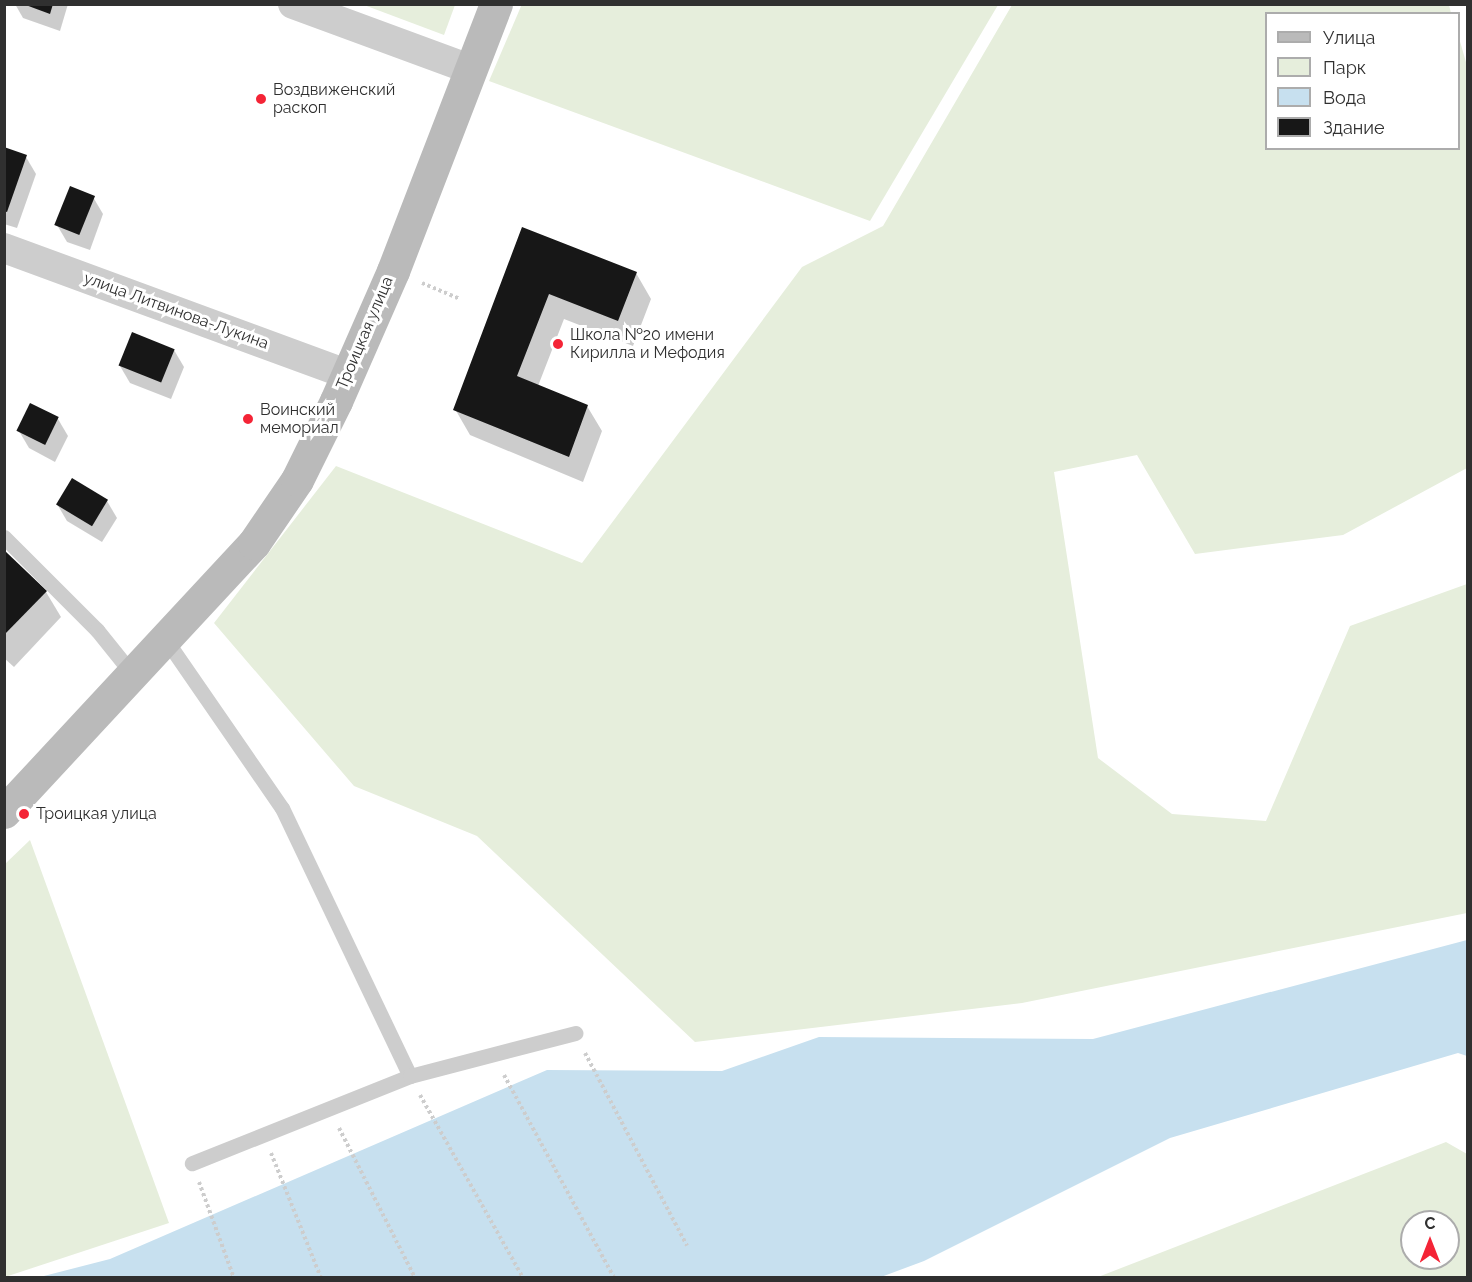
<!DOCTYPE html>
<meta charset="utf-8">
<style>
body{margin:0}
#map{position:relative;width:1472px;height:1282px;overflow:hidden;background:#fff;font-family:Raleway,sans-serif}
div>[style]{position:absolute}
.green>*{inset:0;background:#e6eedc}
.water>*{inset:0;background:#c7e0ef}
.shadow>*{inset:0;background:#0003}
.building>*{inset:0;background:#171717;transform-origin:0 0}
.path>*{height:4px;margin-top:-2px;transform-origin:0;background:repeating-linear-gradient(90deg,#cdcdcd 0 3px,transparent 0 6px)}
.service>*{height:15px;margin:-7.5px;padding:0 7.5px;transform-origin:7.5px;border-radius:7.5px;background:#cdcdcd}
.minor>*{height:30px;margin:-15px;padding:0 15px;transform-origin:15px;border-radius:15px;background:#cdcdcd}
.secondary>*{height:33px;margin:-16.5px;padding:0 16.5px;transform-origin:16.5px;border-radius:16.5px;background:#bababa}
.dots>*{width:16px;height:16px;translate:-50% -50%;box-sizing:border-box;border:3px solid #fff;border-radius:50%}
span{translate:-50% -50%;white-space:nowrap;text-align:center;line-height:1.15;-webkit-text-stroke:6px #fff;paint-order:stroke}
.poi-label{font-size:16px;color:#303030}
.left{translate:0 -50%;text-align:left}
.street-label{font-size:16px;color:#303030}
.frame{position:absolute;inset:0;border:6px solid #303030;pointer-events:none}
.legend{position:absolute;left:1265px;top:12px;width:195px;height:138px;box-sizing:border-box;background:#fff;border:2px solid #acacac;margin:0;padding:8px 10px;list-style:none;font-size:18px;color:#303030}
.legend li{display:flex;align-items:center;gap:12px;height:30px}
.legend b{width:30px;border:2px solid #acacac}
.north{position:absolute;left:1400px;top:1210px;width:60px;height:60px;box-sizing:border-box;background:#fff;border:2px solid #acacac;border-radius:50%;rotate:0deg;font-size:16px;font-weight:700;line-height:24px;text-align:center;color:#303030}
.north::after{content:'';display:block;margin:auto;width:21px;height:27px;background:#f42436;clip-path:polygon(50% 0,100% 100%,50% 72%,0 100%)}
</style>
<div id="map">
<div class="green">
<i style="clip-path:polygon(522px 4px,998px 4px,998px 5px,870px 221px,489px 81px)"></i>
<i style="clip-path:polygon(364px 5px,455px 4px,455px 5px,444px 35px)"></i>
<i style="clip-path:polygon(1012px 5px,1449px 5px,1451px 13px,1266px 14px,1266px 148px,1458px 148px,1459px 38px,1468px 69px,1467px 468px,1343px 535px,1195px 554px,1137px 455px,1054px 472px,1098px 758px,1172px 814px,1266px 821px,1350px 626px,1467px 584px,1467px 913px,1022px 1003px,695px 1042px,477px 836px,354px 786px,214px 623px,336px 466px,582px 563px,802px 267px,883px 226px)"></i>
<i style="clip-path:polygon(30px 840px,169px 1223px,5px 1277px,5px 864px)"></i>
<i style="clip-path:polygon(evenodd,1446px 1142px,1467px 1154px,1467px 1277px,1098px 1277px,1446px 1142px,1412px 1222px,1448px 1222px,1448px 1258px,1412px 1258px,1412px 1222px)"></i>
</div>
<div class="water">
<i style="clip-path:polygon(1467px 940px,1467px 1056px,1458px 1053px,1170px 1138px,924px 1261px,881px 1277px,40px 1277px,110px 1259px,547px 1070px,722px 1071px,819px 1037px,1093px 1039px)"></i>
</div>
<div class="shadow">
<i style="clip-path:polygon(15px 4px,68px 4px,60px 31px,23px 18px)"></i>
<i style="clip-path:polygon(4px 149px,26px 157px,36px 174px,17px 228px,4px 224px)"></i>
<i style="clip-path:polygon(93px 197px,103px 214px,90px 250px,67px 242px,57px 225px)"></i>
<i style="clip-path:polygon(523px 229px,636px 273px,651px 299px,633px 346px,564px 319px,538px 386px,587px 406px,602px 431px,583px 482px,470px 435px,455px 409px)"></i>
<i style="clip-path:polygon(174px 350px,184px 367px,171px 399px,130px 383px,120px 366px)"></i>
<i style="clip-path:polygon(58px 419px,68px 436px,55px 462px,29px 448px,19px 431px)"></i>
<i style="clip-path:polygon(107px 501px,117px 518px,102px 542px,67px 521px,57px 504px)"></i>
<i style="clip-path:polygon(4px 552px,46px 592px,61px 617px,14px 667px,4px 658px)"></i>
</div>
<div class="building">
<i style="clip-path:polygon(23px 4px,53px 4px,50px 14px)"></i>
<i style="clip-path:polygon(4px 147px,27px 155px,7px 212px,4px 211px)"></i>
<i style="left:70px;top:186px;width:27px;height:42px;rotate:22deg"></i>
<i style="clip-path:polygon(522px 227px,637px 272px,618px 321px,549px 294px,517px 376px,588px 405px,569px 457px,453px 410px)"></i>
<i style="left:132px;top:332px;width:46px;height:36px;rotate:22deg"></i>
<i style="left:30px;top:403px;width:32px;height:31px;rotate:26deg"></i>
<i style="left:72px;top:478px;width:42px;height:31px;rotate:31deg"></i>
<i style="clip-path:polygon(4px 550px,47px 591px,4px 635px)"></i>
</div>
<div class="path">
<i style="left:422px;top:283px;width:41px;rotate:22.8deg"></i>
<i style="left:585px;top:1053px;width:218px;rotate:62.1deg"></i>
<i style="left:504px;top:1075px;width:231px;rotate:61.5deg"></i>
<i style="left:420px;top:1095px;width:210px;rotate:60.6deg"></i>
<i style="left:339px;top:1128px;width:168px;rotate:63.1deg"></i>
<i style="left:271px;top:1153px;width:135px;rotate:68.2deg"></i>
<i style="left:199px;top:1182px;width:102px;rotate:70deg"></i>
</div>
<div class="service">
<i style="left:4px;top:537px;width:132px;rotate:45deg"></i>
<i style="left:97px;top:630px;width:59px;rotate:51.2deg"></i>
<i style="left:166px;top:640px;width:204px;rotate:55.4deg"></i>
<i style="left:282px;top:808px;width:297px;rotate:64.5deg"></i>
<i style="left:410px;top:1076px;width:235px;rotate:158.2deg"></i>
<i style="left:410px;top:1076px;width:171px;rotate:-14.6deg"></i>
</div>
<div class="minor">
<i style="left:293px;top:4px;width:189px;rotate:20.2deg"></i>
<i style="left:4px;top:248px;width:365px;rotate:20.2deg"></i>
</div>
<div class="secondary">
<i style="left:4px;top:812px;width:367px;rotate:-47.1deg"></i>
<i style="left:254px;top:543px;width:76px;rotate:-55.7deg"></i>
<i style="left:297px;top:480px;width:88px;rotate:-63.7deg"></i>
<i style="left:336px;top:401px;width:142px;rotate:-66.3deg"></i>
<i style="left:393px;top:271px;width:286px;rotate:-68.9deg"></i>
</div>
<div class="dots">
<i style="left:261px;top:99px;background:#f42436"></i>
<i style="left:558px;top:344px;background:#f42436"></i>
<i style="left:248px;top:419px;background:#f42436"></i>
<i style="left:24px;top:814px;background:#f42436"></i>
</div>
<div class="poi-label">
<span class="left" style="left:273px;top:99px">Воздвиженский<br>раскоп</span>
<span class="left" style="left:570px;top:344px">Школа №20 имени<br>Кирилла и Мефодия</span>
<span class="left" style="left:260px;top:419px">Воинский<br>мемориал</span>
<span class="left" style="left:36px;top:814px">Троицкая улица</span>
</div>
<div class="street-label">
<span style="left:176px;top:311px;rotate:20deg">улица Литвинова-Лукина</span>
<span style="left:365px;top:333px;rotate:-67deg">Троицкая улица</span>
</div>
<div class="frame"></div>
<ul class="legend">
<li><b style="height:8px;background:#bababa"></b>Улица</li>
<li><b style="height:16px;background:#e6eedc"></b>Парк</li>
<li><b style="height:16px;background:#c7e0ef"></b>Вода</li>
<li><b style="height:16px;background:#171717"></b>Здание</li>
</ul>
<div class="north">С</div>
</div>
